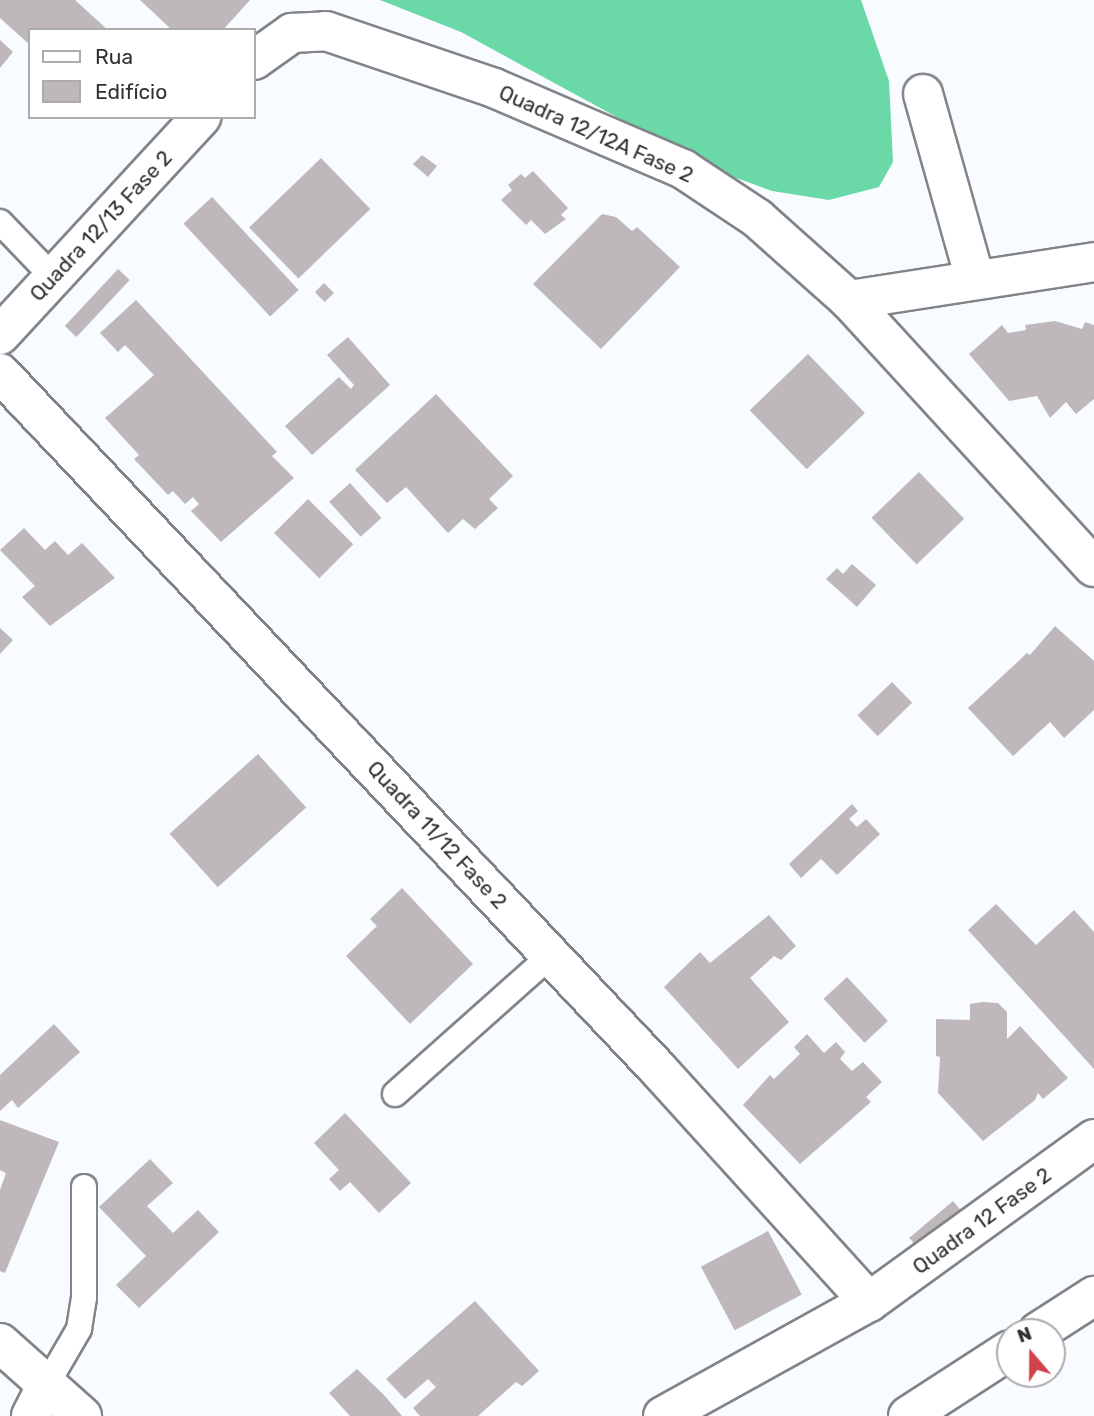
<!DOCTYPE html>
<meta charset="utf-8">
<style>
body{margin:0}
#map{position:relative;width:1094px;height:1416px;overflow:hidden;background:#f8fbff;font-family:Rubik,sans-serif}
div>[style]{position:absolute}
.forest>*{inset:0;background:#6bd8a8}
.building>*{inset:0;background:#beb8bb;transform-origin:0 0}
.roads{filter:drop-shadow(2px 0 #818489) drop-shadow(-2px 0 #818489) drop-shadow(0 2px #818489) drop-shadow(0 -2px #818489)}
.lane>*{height:24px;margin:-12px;padding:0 12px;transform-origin:12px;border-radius:12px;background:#fff}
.street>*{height:38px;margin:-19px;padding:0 19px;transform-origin:19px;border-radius:19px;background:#fff}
span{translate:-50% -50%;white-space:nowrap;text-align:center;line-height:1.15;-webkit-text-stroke:5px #fff;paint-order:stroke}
.street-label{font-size:21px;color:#2f3032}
.legend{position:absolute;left:28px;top:28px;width:228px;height:91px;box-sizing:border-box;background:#fff;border:2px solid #acacad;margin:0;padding:9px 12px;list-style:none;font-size:21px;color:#2f3032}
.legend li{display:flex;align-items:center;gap:14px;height:35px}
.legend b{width:35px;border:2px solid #acacad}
.north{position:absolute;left:996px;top:1318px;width:70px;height:70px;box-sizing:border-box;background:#fff;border:2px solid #acacad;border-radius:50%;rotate:340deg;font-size:19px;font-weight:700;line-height:28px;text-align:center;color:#2f3032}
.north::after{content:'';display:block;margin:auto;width:24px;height:32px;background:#d2424a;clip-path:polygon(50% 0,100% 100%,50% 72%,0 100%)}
</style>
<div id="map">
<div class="forest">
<i style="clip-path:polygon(380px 0,861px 0,889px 81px,893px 162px,879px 187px,829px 200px,772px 191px,714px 170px,461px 32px)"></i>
</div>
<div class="building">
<i style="clip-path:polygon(0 0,75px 0,108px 30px,30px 30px,30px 45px,0 18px)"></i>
<i style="clip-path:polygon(140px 0,250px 0,223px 30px,172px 30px)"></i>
<i style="clip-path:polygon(0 40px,13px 52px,0 68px)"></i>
<i style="clip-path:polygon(422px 155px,437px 166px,428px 177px,413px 164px)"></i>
<i style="left:321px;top:158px;width:71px;height:100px;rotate:46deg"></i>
<i style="clip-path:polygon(533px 171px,568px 208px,561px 215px,566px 219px,545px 234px,531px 220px,526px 225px,501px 200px,512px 190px,508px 185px,521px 174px,525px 178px)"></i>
<i style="left:212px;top:197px;width:127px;height:39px;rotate:47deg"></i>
<i style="clip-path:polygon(602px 214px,616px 217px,632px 231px,637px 227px,680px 267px,601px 349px,533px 284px)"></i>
<i style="left:118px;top:269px;width:16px;height:78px;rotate:43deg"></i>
<i style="left:324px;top:283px;width:14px;height:13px;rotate:45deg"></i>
<i style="clip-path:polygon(136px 300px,277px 452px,272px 456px,294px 478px,221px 542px,191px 511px,199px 504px,193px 497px,185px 504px,173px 491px,168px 495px,134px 459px,139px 455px,105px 418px,154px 375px,125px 345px,118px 352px,100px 333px)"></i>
<i style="clip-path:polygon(1055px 321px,1082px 329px,1085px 322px,1094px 325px,1094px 399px,1076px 414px,1066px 402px,1050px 418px,1037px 396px,1009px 401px,969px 354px,1002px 325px,1008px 333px,1026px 330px,1025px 325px)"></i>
<i style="clip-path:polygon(348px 337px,390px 385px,312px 455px,285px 426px,339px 377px,351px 389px,354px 385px,327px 355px)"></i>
<i style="left:808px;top:354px;width:82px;height:81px;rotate:46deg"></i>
<i style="clip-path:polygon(436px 394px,513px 476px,489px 499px,498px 508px,475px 529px,463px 519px,448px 533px,406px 487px,387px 503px,355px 470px)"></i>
<i style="left:919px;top:472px;width:65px;height:66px;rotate:46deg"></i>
<i style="left:350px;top:483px;width:47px;height:28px;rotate:48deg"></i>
<i style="left:308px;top:499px;width:64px;height:48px;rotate:45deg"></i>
<i style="clip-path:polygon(24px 528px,45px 550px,55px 541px,68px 555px,82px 543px,115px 578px,50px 626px,22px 597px,35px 586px,0 550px)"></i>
<i style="clip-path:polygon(852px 564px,876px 585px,857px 607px,826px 579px,837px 568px,843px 574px)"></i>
<i style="clip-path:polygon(1055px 626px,1094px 661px,1094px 710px,1064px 738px,1050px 722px,1013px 756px,968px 708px,1027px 653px,1030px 655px)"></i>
<i style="clip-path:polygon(0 628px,13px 640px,0 654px)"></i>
<i style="left:892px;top:682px;width:29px;height:48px;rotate:46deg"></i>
<i style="left:258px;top:754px;width:72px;height:119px;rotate:48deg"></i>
<i style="clip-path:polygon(852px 804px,858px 811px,849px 819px,857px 827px,866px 819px,880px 834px,837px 875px,821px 859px,801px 878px,789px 864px)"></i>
<i style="clip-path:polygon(402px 888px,473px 964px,410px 1024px,346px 956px,377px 926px,370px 919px)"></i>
<i style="clip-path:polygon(996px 904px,1036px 945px,1074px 910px,1094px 932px,1094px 1069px,968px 930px)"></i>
<i style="clip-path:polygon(769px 915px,796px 946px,781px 960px,774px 956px,750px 978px,789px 1022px,738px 1069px,664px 987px,700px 952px,710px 963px)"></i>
<i style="left:847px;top:977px;width:60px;height:32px;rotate:47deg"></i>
<i style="clip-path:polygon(982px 1002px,998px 1003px,1007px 1012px,1007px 1039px,1020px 1026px,1068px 1078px,1043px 1099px,1038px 1093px,1035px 1100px,983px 1141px,938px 1093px,940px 1057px,936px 1056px,936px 1019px,970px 1020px,970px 1004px)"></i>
<i style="clip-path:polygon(54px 1024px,80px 1052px,18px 1108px,12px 1100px,0 1111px,0 1075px)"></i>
<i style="clip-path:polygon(807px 1034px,824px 1053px,836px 1042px,845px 1052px,840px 1059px,852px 1071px,863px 1062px,882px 1082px,866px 1097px,871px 1102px,800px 1164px,743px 1105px,770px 1075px,774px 1079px,800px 1054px,794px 1047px)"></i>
<i style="clip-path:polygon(345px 1113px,411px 1183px,379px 1213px,350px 1182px,340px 1191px,329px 1179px,339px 1170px,314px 1143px)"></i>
<i style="clip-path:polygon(0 1120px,59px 1142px,5px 1273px,0 1271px,0 1190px,6px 1173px,0 1170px)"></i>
<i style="clip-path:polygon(150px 1159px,173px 1183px,147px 1206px,173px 1233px,198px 1210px,219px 1232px,139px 1308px,116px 1285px,146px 1256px,99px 1207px)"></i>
<i style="left:953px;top:1201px;width:16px;height:57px;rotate:50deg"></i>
<i style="left:768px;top:1231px;width:72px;height:76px;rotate:62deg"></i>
<i style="clip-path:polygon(475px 1301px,539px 1371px,522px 1386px,516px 1382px,478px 1416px,420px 1416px,413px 1408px,436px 1387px,428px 1379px,405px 1399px,386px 1379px)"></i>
<i style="clip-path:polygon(357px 1369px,384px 1395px,402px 1416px,350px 1416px,329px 1393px)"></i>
</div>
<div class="roads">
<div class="lane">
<i style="left:0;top:222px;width:76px;rotate:46.1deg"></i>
<i style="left:395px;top:1094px;width:209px;rotate:-41.7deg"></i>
<i style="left:47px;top:1384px;width:64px;rotate:-59.8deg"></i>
<i style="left:79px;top:1329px;width:31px;rotate:-81deg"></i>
<i style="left:84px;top:1298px;width:111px;rotate:-90deg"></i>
</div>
<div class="street">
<i style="left:254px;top:60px;width:47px;rotate:-35.4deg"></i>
<i style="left:292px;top:33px;width:34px;rotate:-3deg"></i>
<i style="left:326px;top:31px;width:177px;rotate:18.7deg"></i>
<i style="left:494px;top:88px;width:206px;rotate:23.2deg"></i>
<i style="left:683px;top:169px;width:89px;rotate:33.5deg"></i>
<i style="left:757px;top:218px;width:123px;rotate:41.7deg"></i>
<i style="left:849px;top:300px;width:362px;rotate:47.5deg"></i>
<i style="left:923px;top:94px;width:192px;rotate:74.3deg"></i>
<i style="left:849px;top:300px;width:248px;rotate:-8.8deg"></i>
<i style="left:0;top:335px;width:297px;rotate:-47.3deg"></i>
<i style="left:0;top:373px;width:956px;rotate:46.61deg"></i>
<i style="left:657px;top:1068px;width:316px;rotate:47.8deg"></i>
<i style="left:1038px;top:1332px;width:67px;rotate:-32.7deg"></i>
<i style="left:0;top:1343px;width:110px;rotate:41.7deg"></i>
<i style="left:31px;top:1416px;width:36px;rotate:-63deg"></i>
<i style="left:663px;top:1416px;width:235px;rotate:-29deg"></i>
<i style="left:869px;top:1302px;width:278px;rotate:-35.9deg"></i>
<i style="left:908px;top:1416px;width:121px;rotate:-32.9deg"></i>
</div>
</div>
<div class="street-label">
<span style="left:596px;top:134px;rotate:24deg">Quadra 12/12A Fase 2</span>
<span style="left:101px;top:226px;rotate:-47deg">Quadra 12/13 Fase 2</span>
<span style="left:437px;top:835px;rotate:47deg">Quadra 11/12 Fase 2</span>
<span style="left:982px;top:1221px;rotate:-36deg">Quadra 12 Fase 2</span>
</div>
<ul class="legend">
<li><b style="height:9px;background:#fff"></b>Rua</li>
<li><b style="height:19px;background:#beb8bb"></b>Edifício</li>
</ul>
<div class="north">N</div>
</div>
